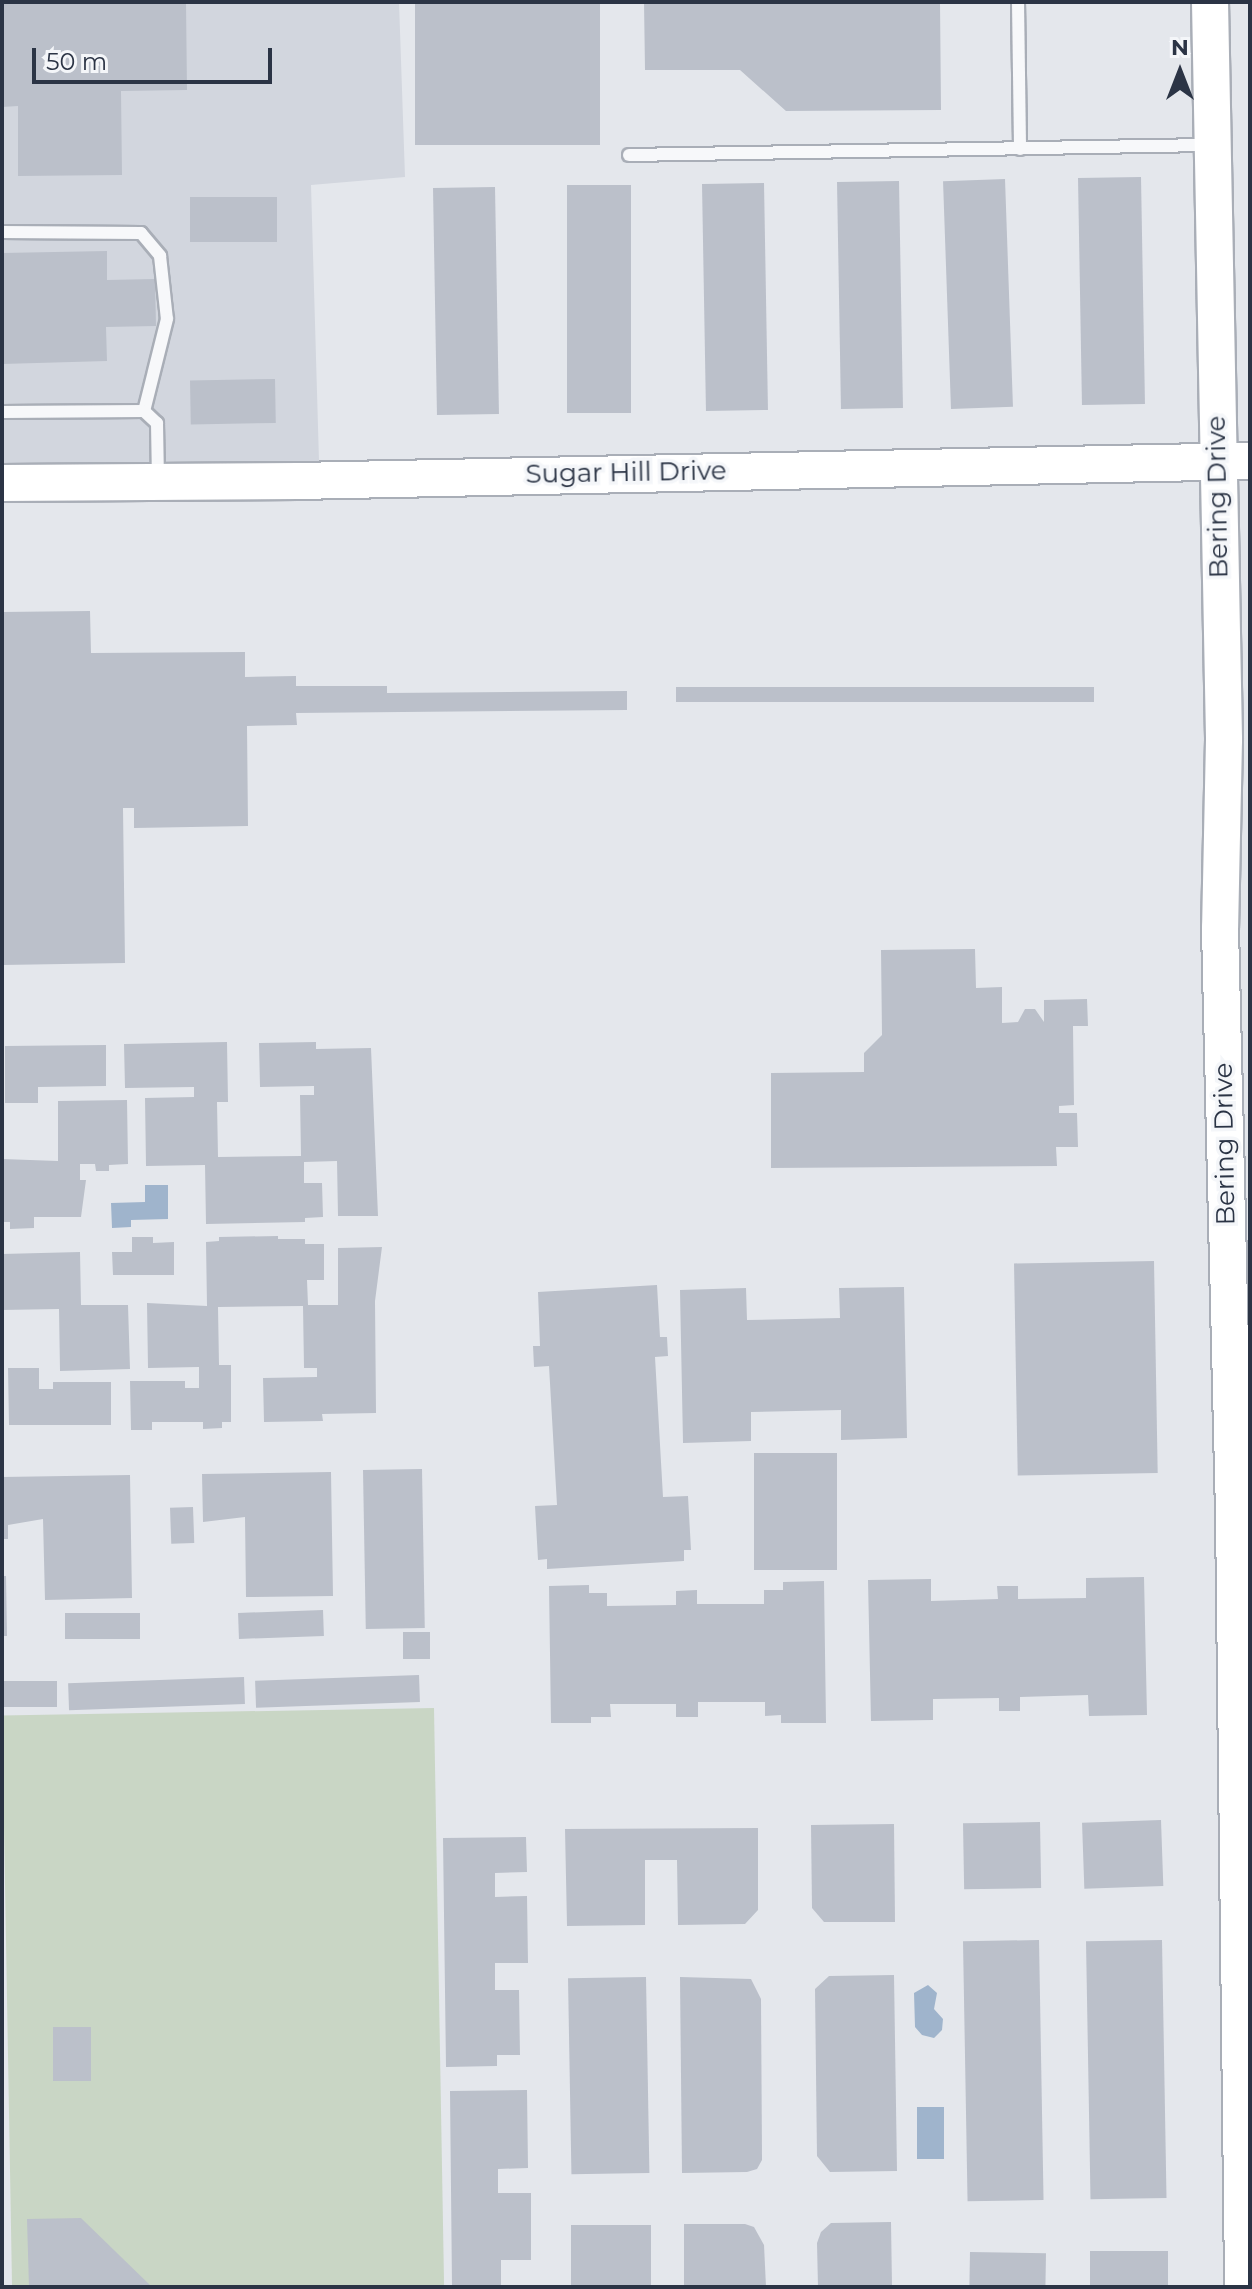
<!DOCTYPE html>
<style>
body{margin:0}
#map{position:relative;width:1252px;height:2289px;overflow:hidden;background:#e4e7ec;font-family:Montserrat,sans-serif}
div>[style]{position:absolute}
.built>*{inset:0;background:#d2d6de}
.green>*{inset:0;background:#c9d6c5;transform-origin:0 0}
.water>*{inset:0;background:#9fb4cc;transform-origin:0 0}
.building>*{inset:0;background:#bbc0ca;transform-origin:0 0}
.roads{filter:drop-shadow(2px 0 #a9aeb7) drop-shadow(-2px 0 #a9aeb7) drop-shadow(0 2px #a9aeb7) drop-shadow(0 -2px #a9aeb7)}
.lane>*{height:12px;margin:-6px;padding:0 6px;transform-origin:6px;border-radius:6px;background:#f7f8fa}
.secondary>*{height:36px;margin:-18px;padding:0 18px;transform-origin:18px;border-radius:18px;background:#fff}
span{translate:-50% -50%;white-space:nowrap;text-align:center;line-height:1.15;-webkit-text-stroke:7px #f4f6f9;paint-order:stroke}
.street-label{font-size:26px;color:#2b3445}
.frame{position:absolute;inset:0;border:4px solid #2b3445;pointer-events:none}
.north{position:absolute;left:1140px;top:32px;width:80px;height:80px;-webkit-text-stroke:6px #f4f6f9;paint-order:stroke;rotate:0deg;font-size:22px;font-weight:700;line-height:32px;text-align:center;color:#2b3445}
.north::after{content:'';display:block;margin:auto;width:28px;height:36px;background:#2b3445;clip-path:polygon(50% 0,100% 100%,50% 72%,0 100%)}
.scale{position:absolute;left:32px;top:48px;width:240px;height:36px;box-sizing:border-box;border:4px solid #2b3445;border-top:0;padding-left:10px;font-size:24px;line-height:28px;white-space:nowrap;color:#2b3445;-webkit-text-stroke:6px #f4f6f9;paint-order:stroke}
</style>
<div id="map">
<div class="built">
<i style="clip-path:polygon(2px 2px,399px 2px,405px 177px,311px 185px,319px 461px,2px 467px)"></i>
</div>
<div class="green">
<i style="left:434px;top:1708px;width:579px;height:432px;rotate:89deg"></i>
</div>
<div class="water">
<i style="clip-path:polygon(145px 1185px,168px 1185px,168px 1219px,131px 1220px,131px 1227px,112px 1228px,111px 1203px,145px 1202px)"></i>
<i style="clip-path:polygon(928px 1985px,937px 1993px,934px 2009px,943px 2019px,942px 2030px,934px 2038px,922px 2035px,915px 2027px,914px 1993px)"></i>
<i style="left:917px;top:2107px;width:27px;height:52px"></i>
</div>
<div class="building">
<i style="clip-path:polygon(2px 2px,186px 2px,187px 90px,121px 91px,122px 175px,18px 176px,18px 106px,2px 107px)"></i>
<i style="left:415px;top:2px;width:185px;height:143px"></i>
<i style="clip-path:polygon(644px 2px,940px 2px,941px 110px,786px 111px,740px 70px,645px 70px)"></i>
<i style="left:1141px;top:177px;width:227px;height:63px;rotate:89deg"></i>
<i style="left:1005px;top:179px;width:228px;height:62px;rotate:88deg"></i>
<i style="left:899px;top:181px;width:227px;height:62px;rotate:89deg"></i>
<i style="left:764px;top:183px;width:227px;height:62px;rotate:89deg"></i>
<i style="left:567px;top:185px;width:64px;height:228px"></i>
<i style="left:495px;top:187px;width:227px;height:62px;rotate:89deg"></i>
<i style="left:190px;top:197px;width:87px;height:45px"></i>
<i style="clip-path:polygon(107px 251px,107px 280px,155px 279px,156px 326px,106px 327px,107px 361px,2px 364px,2px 253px)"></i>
<i style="left:275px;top:379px;width:44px;height:85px;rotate:89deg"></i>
<i style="clip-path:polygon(90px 611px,91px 653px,245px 652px,245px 677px,296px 676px,296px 686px,387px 686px,387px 693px,627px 691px,627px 710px,296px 713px,297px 725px,247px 726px,248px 826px,134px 828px,134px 808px,123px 808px,125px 963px,2px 965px,2px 612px)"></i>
<i style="left:1094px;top:687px;width:15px;height:418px;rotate:90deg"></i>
<i style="clip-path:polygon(975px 949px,976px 988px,1002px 987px,1002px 1023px,1018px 1022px,1025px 1009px,1035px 1009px,1044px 1022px,1044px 1000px,1087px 999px,1088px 1026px,1073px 1026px,1074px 1105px,1059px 1106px,1059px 1113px,1077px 1113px,1078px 1147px,1056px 1147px,1057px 1166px,771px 1168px,771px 1073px,864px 1072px,864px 1053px,882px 1035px,881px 950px)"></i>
<i style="clip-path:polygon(227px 1042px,228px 1102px,217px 1102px,218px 1157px,301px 1156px,300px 1095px,314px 1095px,314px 1086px,260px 1087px,259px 1043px,316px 1042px,316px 1049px,371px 1048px,378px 1216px,338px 1216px,337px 1161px,304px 1162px,304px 1183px,322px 1183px,323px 1217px,305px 1218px,305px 1222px,206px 1224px,205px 1165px,146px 1166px,145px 1098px,194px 1097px,194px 1087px,125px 1088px,124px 1044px)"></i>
<i style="clip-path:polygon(106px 1045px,106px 1086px,38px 1087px,38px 1103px,5px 1103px,5px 1046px)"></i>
<i style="clip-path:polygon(127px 1100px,128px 1164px,109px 1165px,109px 1171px,96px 1171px,95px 1164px,80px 1164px,80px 1180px,86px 1180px,81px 1217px,34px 1217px,34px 1228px,10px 1229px,10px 1222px,2px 1222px,2px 1159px,58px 1161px,58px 1101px)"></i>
<i style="clip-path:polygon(278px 1236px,278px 1239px,305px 1239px,305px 1244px,324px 1244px,324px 1280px,307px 1280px,308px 1305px,338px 1305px,338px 1248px,382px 1247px,375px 1301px,376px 1413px,322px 1414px,323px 1421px,264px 1422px,263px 1378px,317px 1377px,317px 1368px,304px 1368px,303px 1306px,218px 1307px,219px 1365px,231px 1365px,231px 1422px,222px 1422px,222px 1428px,203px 1429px,203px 1422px,152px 1422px,152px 1430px,131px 1430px,130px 1381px,185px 1381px,185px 1388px,199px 1388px,199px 1367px,148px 1368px,147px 1303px,207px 1306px,206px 1242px,219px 1241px,219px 1237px)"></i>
<i style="clip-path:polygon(132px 1237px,153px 1237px,153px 1243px,174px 1242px,174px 1275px,113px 1275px,112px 1252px,132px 1252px)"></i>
<i style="clip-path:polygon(80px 1252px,81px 1305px,128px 1305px,130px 1369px,60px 1371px,59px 1309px,2px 1310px,2px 1254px)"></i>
<i style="left:1154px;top:1261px;width:212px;height:140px;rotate:89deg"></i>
<i style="clip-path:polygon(657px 1285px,660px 1337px,667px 1337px,668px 1356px,655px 1357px,663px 1497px,688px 1496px,691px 1550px,684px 1550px,684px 1561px,547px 1569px,547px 1559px,538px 1560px,535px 1506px,557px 1505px,549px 1366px,534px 1367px,533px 1346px,540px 1346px,538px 1292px)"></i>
<i style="clip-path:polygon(904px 1287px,907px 1438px,841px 1440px,841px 1410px,751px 1412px,751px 1441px,683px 1443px,680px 1290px,746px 1288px,747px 1320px,840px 1318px,839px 1288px)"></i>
<i style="clip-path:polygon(8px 1368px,39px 1368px,39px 1389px,53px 1389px,53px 1382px,111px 1382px,111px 1425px,9px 1425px)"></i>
<i style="left:837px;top:1453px;width:117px;height:83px;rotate:90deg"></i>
<i style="left:422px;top:1469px;width:159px;height:59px;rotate:89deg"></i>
<i style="clip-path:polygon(331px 1472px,333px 1596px,246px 1597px,245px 1517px,203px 1522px,202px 1474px)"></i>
<i style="clip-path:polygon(130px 1475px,132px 1598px,45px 1600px,43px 1519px,8px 1525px,8px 1539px,2px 1539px,2px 1477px)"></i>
<i style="left:193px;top:1507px;width:36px;height:23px;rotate:88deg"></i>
<i style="clip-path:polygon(2px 1576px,6px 1576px,7px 1636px,2px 1636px)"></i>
<i style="clip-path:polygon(1144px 1577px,1147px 1715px,1089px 1716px,1088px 1695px,1020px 1697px,1020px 1711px,999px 1711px,999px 1698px,933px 1699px,933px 1720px,871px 1721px,868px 1580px,931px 1579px,931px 1601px,998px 1599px,997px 1586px,1018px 1586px,1018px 1599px,1086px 1598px,1086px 1578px)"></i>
<i style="clip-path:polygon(824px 1581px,826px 1723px,781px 1723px,781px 1715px,765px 1716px,765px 1702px,698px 1702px,698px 1717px,676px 1717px,676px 1704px,610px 1704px,611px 1717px,591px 1717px,591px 1723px,551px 1723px,549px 1586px,589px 1585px,589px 1593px,607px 1593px,607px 1606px,676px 1605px,676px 1591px,697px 1590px,697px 1604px,764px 1604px,764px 1590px,783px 1590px,783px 1582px)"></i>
<i style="left:323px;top:1610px;width:26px;height:85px;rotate:88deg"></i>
<i style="left:140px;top:1613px;width:26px;height:75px;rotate:90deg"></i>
<i style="left:430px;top:1632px;width:27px;height:27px;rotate:90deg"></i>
<i style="left:419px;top:1675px;width:27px;height:164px;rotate:88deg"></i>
<i style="left:244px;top:1677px;width:27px;height:176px;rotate:88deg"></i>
<i style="left:57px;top:1681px;width:26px;height:55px;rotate:90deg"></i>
<i style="left:1161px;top:1820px;width:66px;height:79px;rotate:88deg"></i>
<i style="left:1040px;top:1822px;width:66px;height:77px;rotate:89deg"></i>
<i style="clip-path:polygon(894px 1824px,895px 1922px,824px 1922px,812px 1908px,811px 1825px)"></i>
<i style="clip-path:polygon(758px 1828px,758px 1910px,745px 1924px,678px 1925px,677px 1860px,645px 1860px,645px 1925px,567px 1926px,565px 1829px)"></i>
<i style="clip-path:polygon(526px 1837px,527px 1872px,495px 1873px,495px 1897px,527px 1896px,528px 1963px,495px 1963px,495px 1990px,519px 1990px,520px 2055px,497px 2055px,497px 2066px,446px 2067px,443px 1838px)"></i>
<i style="left:1039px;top:1940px;width:260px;height:76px;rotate:89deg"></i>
<i style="left:1162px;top:1940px;width:258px;height:76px;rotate:89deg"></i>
<i style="clip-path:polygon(894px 1975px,897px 2171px,830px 2172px,817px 2156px,815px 1989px,829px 1976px)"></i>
<i style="left:646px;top:1977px;width:196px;height:78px;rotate:89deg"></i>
<i style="clip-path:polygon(680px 1977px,751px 1979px,761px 1999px,762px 2160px,757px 2169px,747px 2172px,682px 2173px)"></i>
<i style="left:53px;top:2027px;width:38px;height:54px"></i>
<i style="clip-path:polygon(527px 2090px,528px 2168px,498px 2169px,498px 2193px,531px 2193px,531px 2260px,501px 2260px,501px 2287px,452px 2287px,450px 2091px)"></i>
<i style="clip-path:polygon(81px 2218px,152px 2287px,29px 2287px,27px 2219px)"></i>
<i style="clip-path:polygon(891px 2222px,892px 2287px,818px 2287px,817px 2243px,821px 2232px,831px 2223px)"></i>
<i style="clip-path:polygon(684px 2224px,745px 2224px,754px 2227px,764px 2245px,766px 2287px,684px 2287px)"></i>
<i style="left:571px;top:2225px;width:80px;height:62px"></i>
<i style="left:1168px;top:2251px;width:36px;height:78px;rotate:90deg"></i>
<i style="left:970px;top:2252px;width:76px;height:35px;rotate:1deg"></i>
</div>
<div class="roads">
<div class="lane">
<i style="left:1018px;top:2px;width:147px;rotate:89.2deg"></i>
<i style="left:629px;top:155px;width:580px;rotate:-0.99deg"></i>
<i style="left:2px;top:232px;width:139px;rotate:0.4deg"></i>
<i style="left:141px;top:233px;width:30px;rotate:50deg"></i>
<i style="left:160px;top:256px;width:63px;rotate:83.7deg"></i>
<i style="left:167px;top:319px;width:95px;rotate:104deg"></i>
<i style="left:2px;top:412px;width:142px;rotate:-0.4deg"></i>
<i style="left:144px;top:411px;width:18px;rotate:43deg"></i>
<i style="left:157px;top:423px;width:57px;rotate:89deg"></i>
</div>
<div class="secondary">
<i style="left:1210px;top:2px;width:738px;rotate:88.91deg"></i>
<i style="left:1224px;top:740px;width:188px;rotate:91.2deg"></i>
<i style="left:1220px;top:928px;width:585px;rotate:88.63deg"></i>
<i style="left:1234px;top:1513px;width:774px;rotate:89.33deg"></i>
<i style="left:2px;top:483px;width:296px;rotate:-0.4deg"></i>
<i style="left:298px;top:481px;width:952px;rotate:-1.2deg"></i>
</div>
</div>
<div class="street-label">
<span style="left:626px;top:473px;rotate:-1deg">Sugar Hill Drive</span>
<span style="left:1218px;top:497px;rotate:-91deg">Bering Drive</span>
<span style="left:1225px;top:1144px;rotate:-91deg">Bering Drive</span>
</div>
<div class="frame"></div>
<div class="north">N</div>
<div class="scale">50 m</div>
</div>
